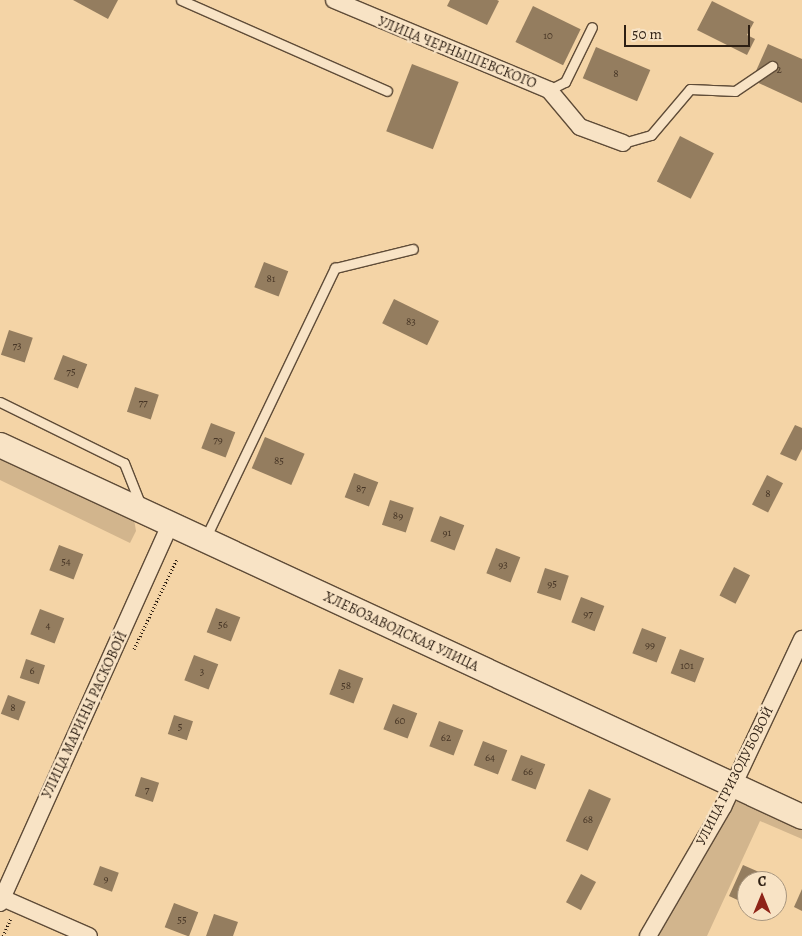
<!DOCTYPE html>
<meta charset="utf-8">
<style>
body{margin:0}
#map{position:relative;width:802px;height:936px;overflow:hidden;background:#f4d4a6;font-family:Alegreya,serif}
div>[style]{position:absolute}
.green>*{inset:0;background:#d2b58d}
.building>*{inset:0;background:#947d5f;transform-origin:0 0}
.path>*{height:3px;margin-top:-1.5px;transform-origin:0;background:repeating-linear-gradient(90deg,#2d1f13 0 1px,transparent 0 3.5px)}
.roads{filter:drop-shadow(1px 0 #5f4c38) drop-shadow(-1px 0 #5f4c38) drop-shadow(0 1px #5f4c38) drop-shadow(0 -1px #5f4c38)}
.lane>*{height:9px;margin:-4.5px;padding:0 4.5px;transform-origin:4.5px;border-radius:4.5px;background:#f8e3c5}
.street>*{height:16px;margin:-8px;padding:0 8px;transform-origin:8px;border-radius:8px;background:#f8e3c5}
.secondary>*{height:24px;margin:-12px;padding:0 12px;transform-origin:12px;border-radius:12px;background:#f8e3c5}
span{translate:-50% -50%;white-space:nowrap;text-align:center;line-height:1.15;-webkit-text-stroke:4.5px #f8e3c5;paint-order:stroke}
.number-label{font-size:11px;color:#473626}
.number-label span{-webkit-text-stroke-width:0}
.street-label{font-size:14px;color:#2d1f13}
.north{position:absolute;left:737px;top:871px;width:50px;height:50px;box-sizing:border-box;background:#f8e3c5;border:1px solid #a7957e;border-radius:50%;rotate:0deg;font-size:14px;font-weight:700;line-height:20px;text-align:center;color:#2d1f13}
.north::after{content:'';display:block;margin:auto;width:18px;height:22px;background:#8f2418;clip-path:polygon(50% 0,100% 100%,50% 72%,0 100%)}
.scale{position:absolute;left:624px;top:25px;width:126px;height:22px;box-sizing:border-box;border:2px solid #2d1f13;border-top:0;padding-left:6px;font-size:15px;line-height:18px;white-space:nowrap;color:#2d1f13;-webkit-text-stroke:4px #f8e3c5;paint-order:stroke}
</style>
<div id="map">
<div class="green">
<i style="clip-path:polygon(0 453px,134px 519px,136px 531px,130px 543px,0 480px)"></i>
<i style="clip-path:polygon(735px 801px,751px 803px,802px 825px,802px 839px,760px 821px,707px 936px,657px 936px)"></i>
</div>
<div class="building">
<i style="clip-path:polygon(73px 0,118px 0,108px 19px)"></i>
<i style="clip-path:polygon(450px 0,497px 0,499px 1px,487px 25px,447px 6px)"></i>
<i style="clip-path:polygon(712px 1px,754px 22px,747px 35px,755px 39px,747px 55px,697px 30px)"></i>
<i style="left:533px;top:6px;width:53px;height:40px;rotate:26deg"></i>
<i style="clip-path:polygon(768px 44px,802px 59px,802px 103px,752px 80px)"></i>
<i style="left:596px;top:47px;width:59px;height:34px;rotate:23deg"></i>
<i style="left:412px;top:64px;width:50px;height:72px;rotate:21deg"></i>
<i style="left:680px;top:136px;width:38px;height:51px;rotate:27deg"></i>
<i style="left:264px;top:262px;width:26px;height:27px;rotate:21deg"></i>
<i style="left:394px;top:299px;width:50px;height:27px;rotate:26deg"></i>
<i style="left:9px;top:330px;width:25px;height:26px;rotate:18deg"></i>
<i style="left:63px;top:355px;width:26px;height:26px;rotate:21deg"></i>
<i style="left:135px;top:387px;width:25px;height:26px;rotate:18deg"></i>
<i style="left:211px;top:423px;width:26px;height:27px;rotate:21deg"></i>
<i style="clip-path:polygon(795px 425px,802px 428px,802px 449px,796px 461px,780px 454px)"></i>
<i style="left:265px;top:437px;width:43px;height:34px;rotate:23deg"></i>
<i style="left:354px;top:473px;width:26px;height:26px;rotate:21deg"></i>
<i style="left:767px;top:475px;width:18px;height:33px;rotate:27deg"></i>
<i style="left:390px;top:500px;width:25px;height:26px;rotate:18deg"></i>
<i style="left:440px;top:516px;width:26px;height:27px;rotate:21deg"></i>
<i style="left:59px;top:545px;width:26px;height:27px;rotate:21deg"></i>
<i style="left:496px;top:548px;width:26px;height:27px;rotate:21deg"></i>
<i style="left:734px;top:567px;width:18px;height:32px;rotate:27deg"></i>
<i style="left:545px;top:568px;width:25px;height:26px;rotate:18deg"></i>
<i style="left:581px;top:597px;width:25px;height:27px;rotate:21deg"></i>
<i style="left:216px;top:608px;width:26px;height:26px;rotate:21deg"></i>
<i style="left:40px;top:609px;width:26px;height:27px;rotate:21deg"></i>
<i style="left:642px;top:628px;width:26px;height:27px;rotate:21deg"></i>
<i style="left:680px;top:649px;width:26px;height:26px;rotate:21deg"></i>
<i style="left:194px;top:655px;width:26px;height:27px;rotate:21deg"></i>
<i style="left:26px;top:659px;width:20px;height:20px;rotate:18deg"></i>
<i style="left:339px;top:669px;width:26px;height:27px;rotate:21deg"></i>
<i style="left:8px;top:695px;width:19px;height:20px;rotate:21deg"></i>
<i style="left:393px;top:704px;width:26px;height:27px;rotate:21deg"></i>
<i style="left:174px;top:715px;width:20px;height:20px;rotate:18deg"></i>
<i style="left:439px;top:721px;width:26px;height:27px;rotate:21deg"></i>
<i style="left:483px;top:741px;width:26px;height:26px;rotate:21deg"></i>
<i style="left:521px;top:755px;width:26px;height:27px;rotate:21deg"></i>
<i style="left:141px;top:777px;width:19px;height:20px;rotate:18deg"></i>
<i style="left:589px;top:789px;width:24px;height:57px;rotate:24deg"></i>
<i style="clip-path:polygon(743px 865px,759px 872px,755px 881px,747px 881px,744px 903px,729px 896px)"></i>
<i style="left:100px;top:866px;width:20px;height:20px;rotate:20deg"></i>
<i style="left:581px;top:874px;width:17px;height:32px;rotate:28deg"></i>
<i style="clip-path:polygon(802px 889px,802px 911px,794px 907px)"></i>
<i style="left:174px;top:903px;width:26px;height:26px;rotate:21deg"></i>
<i style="clip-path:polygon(214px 914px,238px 922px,233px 936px,206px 936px)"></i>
</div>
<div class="path">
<i style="left:134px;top:649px;width:100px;rotate:-64.5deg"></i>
<i style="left:3px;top:936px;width:20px;rotate:-66deg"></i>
</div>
<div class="roads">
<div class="lane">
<i style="left:181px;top:0;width:225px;rotate:23.8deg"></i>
<i style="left:549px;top:90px;width:18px;rotate:-27deg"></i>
<i style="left:565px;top:82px;width:61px;rotate:-63.9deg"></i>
<i style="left:623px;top:143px;width:29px;rotate:-16deg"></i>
<i style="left:651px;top:135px;width:60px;rotate:-49.7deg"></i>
<i style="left:690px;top:89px;width:45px;rotate:2.5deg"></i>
<i style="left:735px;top:91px;width:45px;rotate:-34deg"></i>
<i style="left:0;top:402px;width:138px;rotate:26.2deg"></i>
<i style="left:124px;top:463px;width:46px;rotate:68.4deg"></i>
<i style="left:205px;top:539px;width:301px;rotate:-64.4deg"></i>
<i style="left:335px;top:268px;width:80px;rotate:-13.7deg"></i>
</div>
<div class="street">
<i style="left:334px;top:0;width:233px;rotate:22.7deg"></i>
<i style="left:549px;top:90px;width:48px;rotate:50deg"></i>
<i style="left:580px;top:127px;width:46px;rotate:20.4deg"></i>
<i style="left:0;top:897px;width:97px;rotate:23.7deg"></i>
<i style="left:0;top:903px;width:412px;rotate:-65.8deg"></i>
<i style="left:648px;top:936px;width:149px;rotate:-59.8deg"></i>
<i style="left:723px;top:807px;width:186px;rotate:-64.8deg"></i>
</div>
<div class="secondary">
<i style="left:0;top:445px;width:884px;rotate:24.88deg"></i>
</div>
</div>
<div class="number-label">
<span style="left:548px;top:36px">10</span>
<span style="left:779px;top:70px">2</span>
<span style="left:616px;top:74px">8</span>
<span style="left:271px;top:279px">81</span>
<span style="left:411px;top:322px">83</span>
<span style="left:17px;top:346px">73</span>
<span style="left:71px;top:372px">75</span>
<span style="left:143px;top:403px">77</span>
<span style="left:218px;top:440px">79</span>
<span style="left:279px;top:461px">85</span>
<span style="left:361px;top:489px">87</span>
<span style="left:768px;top:494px">8</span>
<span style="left:398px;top:516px">89</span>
<span style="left:447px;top:533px">91</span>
<span style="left:66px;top:562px">54</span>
<span style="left:503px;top:565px">93</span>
<span style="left:552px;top:584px">95</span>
<span style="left:588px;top:614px">97</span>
<span style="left:223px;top:625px">56</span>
<span style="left:48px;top:626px">4</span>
<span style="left:650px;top:645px">99</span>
<span style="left:687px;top:666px">101</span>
<span style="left:32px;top:671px">6</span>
<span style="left:202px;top:672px">3</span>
<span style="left:346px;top:686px">58</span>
<span style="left:13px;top:708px">8</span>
<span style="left:400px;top:721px">60</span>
<span style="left:180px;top:727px">5</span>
<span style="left:446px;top:738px">62</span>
<span style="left:490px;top:758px">64</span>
<span style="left:528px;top:772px">66</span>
<span style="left:147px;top:790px">7</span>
<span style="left:588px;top:820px">68</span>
<span style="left:106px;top:879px">9</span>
<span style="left:182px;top:920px">55</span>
</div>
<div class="street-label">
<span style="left:457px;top:53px;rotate:22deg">УЛИЦА ЧЕРНЫШЕВСКОГО</span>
<span style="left:401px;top:632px;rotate:25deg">ХЛЕБОЗАВОДСКАЯ УЛИЦА</span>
<span style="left:85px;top:715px;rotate:-65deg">УЛИЦА МАРИНЫ РАСКОВОЙ</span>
<span style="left:735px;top:776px;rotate:-63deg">УЛИЦА ГРИЗОДУБОВОЙ</span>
</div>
<div class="north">С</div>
<div class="scale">50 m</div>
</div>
